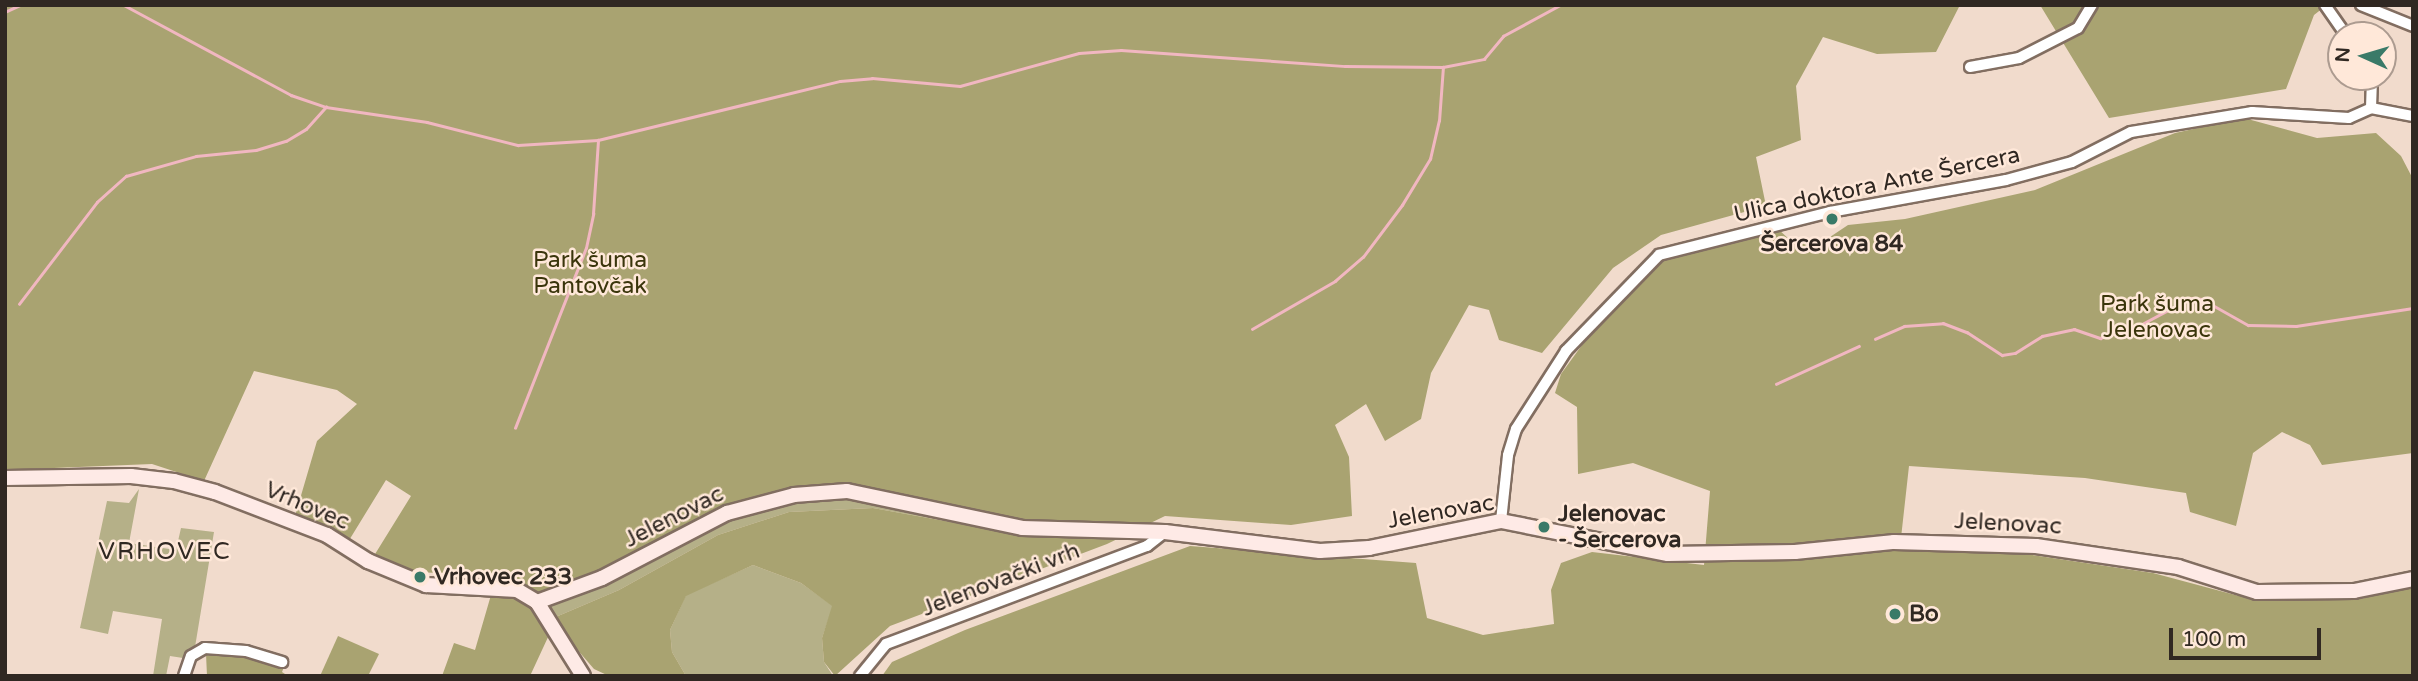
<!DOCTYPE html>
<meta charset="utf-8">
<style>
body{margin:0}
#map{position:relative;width:2418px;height:681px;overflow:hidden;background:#f1dbcc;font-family:"Varela Round",sans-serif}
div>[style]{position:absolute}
.green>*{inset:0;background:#b5b088}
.forest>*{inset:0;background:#a9a371}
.stream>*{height:2.5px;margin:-1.25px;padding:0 1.25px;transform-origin:1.25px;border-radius:1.25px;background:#f1b7c1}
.roads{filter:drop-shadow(2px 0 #826e61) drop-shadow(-2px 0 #826e61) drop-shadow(0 2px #826e61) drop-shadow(0 -2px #826e61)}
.street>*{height:10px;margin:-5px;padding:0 5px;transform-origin:5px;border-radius:5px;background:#fff}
.secondary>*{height:14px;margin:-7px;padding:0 7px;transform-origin:7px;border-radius:7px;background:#feeae6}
.dots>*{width:19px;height:19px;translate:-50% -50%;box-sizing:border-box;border:4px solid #ffe8d9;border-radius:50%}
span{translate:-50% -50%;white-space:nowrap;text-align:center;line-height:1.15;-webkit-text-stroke:5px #ffe8d9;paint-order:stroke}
.street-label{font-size:23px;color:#302822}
.poi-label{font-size:23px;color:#302822;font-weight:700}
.left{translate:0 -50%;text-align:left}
.park-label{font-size:23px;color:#3a350b}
.neighbourhood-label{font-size:24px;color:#302822;letter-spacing:2px}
.frame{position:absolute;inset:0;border:7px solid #302822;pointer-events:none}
.north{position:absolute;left:2327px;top:21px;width:70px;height:70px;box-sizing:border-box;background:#ffe8d9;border:2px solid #ac9b90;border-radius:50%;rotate:274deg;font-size:19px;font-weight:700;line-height:28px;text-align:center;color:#302822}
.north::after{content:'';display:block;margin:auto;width:24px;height:32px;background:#3a7a68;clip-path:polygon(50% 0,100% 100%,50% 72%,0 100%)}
.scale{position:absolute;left:2169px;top:628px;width:152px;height:32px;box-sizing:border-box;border:4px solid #302822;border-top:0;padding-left:9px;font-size:21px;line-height:24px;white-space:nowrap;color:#302822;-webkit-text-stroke:5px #ffe8d9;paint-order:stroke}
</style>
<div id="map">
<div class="green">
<i style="clip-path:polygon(139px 489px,129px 543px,176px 550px,181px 528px,214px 532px,195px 647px,183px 658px,170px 656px,166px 676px,153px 676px,162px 619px,113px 611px,108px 634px,80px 628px,107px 501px,129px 503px)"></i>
<i style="clip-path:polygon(839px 494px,1030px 532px,1028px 536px,873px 508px,789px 512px,718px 535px,619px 590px,551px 619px,547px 609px,548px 602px,752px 508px)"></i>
<i style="clip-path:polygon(753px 565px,801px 583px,833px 606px,822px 638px,824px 662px,833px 676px,686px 676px,672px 652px,670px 630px,686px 595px)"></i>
</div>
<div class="forest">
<i style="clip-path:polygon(5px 5px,1960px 5px,1936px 52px,1877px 54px,1823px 37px,1796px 86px,1801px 140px,1756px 157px,1766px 206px,1661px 235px,1613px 268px,1542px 353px,1499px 340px,1489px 310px,1469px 305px,1431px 373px,1421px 419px,1385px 441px,1366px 404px,1335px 425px,1349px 457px,1352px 516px,1291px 525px,1165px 516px,1107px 544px,890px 626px,835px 676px,824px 662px,822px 638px,832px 606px,801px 583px,753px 565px,686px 596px,670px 630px,672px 652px,686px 676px,609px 676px,594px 669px,551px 619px,619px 590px,718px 535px,789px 512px,873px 508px,1027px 536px,1030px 532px,882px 497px,756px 499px,712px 511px,603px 572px,536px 593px,484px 574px,404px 572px,372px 559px,411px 496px,386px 480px,348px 542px,326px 529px,326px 525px,323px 528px,295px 516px,317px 441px,357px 404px,337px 390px,254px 371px,204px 481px,152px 464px,5px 470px)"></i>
<i style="clip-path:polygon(2040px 5px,2322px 5px,2323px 8px,2314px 15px,2286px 89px,2109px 118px)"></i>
<i style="clip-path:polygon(2244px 118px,2317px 138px,2376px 133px,2401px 156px,2413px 179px,2413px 453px,2322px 465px,2310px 445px,2282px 432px,2253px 453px,2236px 526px,2190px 512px,2186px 493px,2085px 478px,1909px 466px,1900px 547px,2026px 554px,2153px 573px,2239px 596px,2361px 599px,2413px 585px,2413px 676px,882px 676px,892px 662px,965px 630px,1190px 546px,1416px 563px,1427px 618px,1483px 635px,1554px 624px,1551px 590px,1561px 563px,1592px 552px,1704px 565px,1710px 491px,1633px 463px,1578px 474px,1577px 407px,1555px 393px,1561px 374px,1590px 334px,1656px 260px,1777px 228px,1790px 240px,1824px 241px,1848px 225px,1905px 219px,2035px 190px,2175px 133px)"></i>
<i style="clip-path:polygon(491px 595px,513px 596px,528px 602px,549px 635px,530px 676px,442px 676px,454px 643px,475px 650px)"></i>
<i style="clip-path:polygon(338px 636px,379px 654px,368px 676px,320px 676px)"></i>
<i style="clip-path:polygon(232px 653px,284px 667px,282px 672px,288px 676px,207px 676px,206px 654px)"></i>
</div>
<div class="stream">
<i style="left:124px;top:5px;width:190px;rotate:28.3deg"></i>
<i style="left:291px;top:95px;width:37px;rotate:19deg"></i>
<i style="left:326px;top:107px;width:102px;rotate:8.4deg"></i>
<i style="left:427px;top:122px;width:94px;rotate:14.2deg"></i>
<i style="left:518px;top:145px;width:80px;rotate:-3.6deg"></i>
<i style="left:598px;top:140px;width:249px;rotate:-13.7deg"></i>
<i style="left:840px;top:81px;width:32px;rotate:-5deg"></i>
<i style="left:872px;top:78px;width:88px;rotate:5.2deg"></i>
<i style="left:960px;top:86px;width:123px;rotate:-15.5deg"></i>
<i style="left:1079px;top:53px;width:42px;rotate:-4.1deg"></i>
<i style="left:1121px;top:50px;width:225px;rotate:4.1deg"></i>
<i style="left:1345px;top:66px;width:98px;rotate:0.6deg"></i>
<i style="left:1443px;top:67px;width:42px;rotate:-11deg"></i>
<i style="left:1484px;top:59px;width:30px;rotate:-50deg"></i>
<i style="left:1503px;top:36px;width:65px;rotate:-28.5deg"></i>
<i style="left:5px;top:12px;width:17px;rotate:-25deg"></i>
<i style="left:19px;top:304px;width:128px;rotate:-52.6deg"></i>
<i style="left:97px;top:202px;width:39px;rotate:-42deg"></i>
<i style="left:126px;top:176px;width:73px;rotate:-15.9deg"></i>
<i style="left:196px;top:156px;width:60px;rotate:-5.7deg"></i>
<i style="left:256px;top:150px;width:31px;rotate:-17deg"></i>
<i style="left:286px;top:141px;width:23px;rotate:-31deg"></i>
<i style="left:306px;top:129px;width:30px;rotate:-48deg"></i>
<i style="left:1252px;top:329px;width:96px;rotate:-30deg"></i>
<i style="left:1335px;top:281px;width:37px;rotate:-41deg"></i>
<i style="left:1363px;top:257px;width:65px;rotate:-53.1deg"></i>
<i style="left:1402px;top:205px;width:54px;rotate:-58.7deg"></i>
<i style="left:1430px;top:159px;width:39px;rotate:-77deg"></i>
<i style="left:1439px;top:121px;width:54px;rotate:-85.8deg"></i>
<i style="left:1875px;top:339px;width:32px;rotate:-24deg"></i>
<i style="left:1904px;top:326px;width:39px;rotate:-4deg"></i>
<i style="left:1943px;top:323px;width:26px;rotate:21deg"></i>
<i style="left:1967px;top:332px;width:42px;rotate:33.3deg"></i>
<i style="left:2002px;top:355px;width:13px;rotate:-9deg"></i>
<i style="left:2015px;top:353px;width:32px;rotate:-32deg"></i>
<i style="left:2042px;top:336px;width:33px;rotate:-12deg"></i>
<i style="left:2074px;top:329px;width:28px;rotate:19deg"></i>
<i style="left:2100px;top:338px;width:44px;rotate:-18.4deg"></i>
<i style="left:2142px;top:324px;width:55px;rotate:-28deg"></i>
<i style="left:2191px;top:298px;width:11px;rotate:5deg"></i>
<i style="left:2202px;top:299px;width:53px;rotate:29.5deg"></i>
<i style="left:2248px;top:325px;width:48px;rotate:1.2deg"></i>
<i style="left:2296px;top:326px;width:118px;rotate:-8.7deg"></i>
<i style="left:1776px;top:384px;width:91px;rotate:-24.6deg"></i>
<i style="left:515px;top:428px;width:193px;rotate:-68.5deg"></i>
<i style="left:586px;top:248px;width:35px;rotate:-78deg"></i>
<i style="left:593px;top:214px;width:74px;rotate:-86.1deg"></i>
</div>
<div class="roads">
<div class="street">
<i style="left:2325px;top:5px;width:37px;rotate:55deg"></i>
<i style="left:2361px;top:5px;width:56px;rotate:22deg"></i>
<i style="left:1970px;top:67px;width:50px;rotate:-10.4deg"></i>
<i style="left:2019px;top:58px;width:66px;rotate:-27deg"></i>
<i style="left:2078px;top:28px;width:27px;rotate:-59deg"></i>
<i style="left:2371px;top:108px;width:31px;rotate:-88deg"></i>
<i style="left:1501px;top:521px;width:66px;rotate:-83.9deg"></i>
<i style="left:1508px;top:455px;width:27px;rotate:-73deg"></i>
<i style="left:1516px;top:429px;width:93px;rotate:-57.3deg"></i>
<i style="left:1566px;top:351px;width:134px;rotate:-45.9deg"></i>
<i style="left:1659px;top:255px;width:176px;rotate:-14.1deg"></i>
<i style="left:1830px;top:212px;width:179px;rotate:-10.3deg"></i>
<i style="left:2006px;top:180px;width:68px;rotate:-15.3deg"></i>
<i style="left:2072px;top:162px;width:66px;rotate:-27deg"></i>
<i style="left:2131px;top:132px;width:123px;rotate:-9.4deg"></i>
<i style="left:2252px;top:112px;width:97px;rotate:3.5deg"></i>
<i style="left:2349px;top:118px;width:24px;rotate:-24deg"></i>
<i style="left:2371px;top:108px;width:43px;rotate:10.8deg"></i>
<i style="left:184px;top:676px;width:21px;rotate:-71deg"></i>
<i style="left:191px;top:656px;width:16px;rotate:-30deg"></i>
<i style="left:205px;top:648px;width:41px;rotate:4.2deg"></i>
<i style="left:246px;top:651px;width:38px;rotate:17deg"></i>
<i style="left:860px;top:676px;width:41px;rotate:-50.9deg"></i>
<i style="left:886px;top:644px;width:279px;rotate:-20.6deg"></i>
<i style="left:1147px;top:546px;width:23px;rotate:-38deg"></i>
</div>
<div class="secondary">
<i style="left:5px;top:478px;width:126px;rotate:-0.9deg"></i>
<i style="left:131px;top:476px;width:43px;rotate:6.6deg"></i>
<i style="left:174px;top:481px;width:42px;rotate:15deg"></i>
<i style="left:215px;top:492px;width:120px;rotate:21deg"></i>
<i style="left:327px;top:535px;width:49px;rotate:32.4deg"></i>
<i style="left:368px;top:561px;width:63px;rotate:22.5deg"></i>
<i style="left:426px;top:585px;width:91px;rotate:3.1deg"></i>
<i style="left:517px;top:590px;width:23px;rotate:31deg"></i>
<i style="left:537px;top:602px;width:87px;rotate:58.1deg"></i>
<i style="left:537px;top:602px;width:69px;rotate:-20.3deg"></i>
<i style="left:602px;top:578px;width:141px;rotate:-27.5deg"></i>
<i style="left:727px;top:513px;width:69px;rotate:-15deg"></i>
<i style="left:794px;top:495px;width:53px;rotate:-4.3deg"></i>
<i style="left:847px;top:491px;width:179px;rotate:11.9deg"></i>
<i style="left:1022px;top:528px;width:143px;rotate:1.6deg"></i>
<i style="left:1165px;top:532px;width:156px;rotate:7deg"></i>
<i style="left:1320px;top:551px;width:49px;rotate:-3.5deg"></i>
<i style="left:1369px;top:548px;width:135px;rotate:-11.6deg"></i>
<i style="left:1501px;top:521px;width:170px;rotate:11.2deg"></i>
<i style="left:1668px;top:554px;width:127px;rotate:-0.9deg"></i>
<i style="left:1795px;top:552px;width:100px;rotate:-5.8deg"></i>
<i style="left:1894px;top:542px;width:142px;rotate:1.6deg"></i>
<i style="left:2036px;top:546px;width:144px;rotate:8.4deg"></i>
<i style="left:2178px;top:567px;width:83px;rotate:17.6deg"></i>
<i style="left:2257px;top:592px;width:97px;rotate:-0.6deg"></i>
<i style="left:2354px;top:591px;width:60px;rotate:-11.5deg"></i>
</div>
</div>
<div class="dots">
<i style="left:1832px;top:219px;background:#3a7a68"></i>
<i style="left:1544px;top:527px;background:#3a7a68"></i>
<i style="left:420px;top:577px;background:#3a7a68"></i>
<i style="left:1895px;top:614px;background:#3a7a68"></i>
</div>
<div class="street-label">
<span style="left:1877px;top:185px;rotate:-12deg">Ulica doktora Ante Šercera</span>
<span style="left:307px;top:506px;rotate:23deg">Vrhovec</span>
<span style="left:1441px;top:512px;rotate:-10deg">Jelenovac</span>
<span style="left:674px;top:517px;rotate:-27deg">Jelenovac</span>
<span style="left:2008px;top:524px;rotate:3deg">Jelenovac</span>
<span style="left:1001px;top:580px;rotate:-21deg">Jelenovački vrh</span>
</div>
<div class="poi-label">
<span style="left:1832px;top:244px">Šercerova 84</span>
<span class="left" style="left:1558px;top:527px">Jelenovac<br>- Šercerova</span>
<span class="left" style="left:434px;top:577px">Vrhovec 233</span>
<span class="left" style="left:1909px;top:614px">Bo</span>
</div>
<div class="park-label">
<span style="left:590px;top:273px">Park šuma<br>Pantovčak</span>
<span style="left:2157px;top:317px">Park šuma<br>Jelenovac</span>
</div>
<div class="neighbourhood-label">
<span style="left:165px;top:552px">VRHOVEC</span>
</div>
<div class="frame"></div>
<div class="north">N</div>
<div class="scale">100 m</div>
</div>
